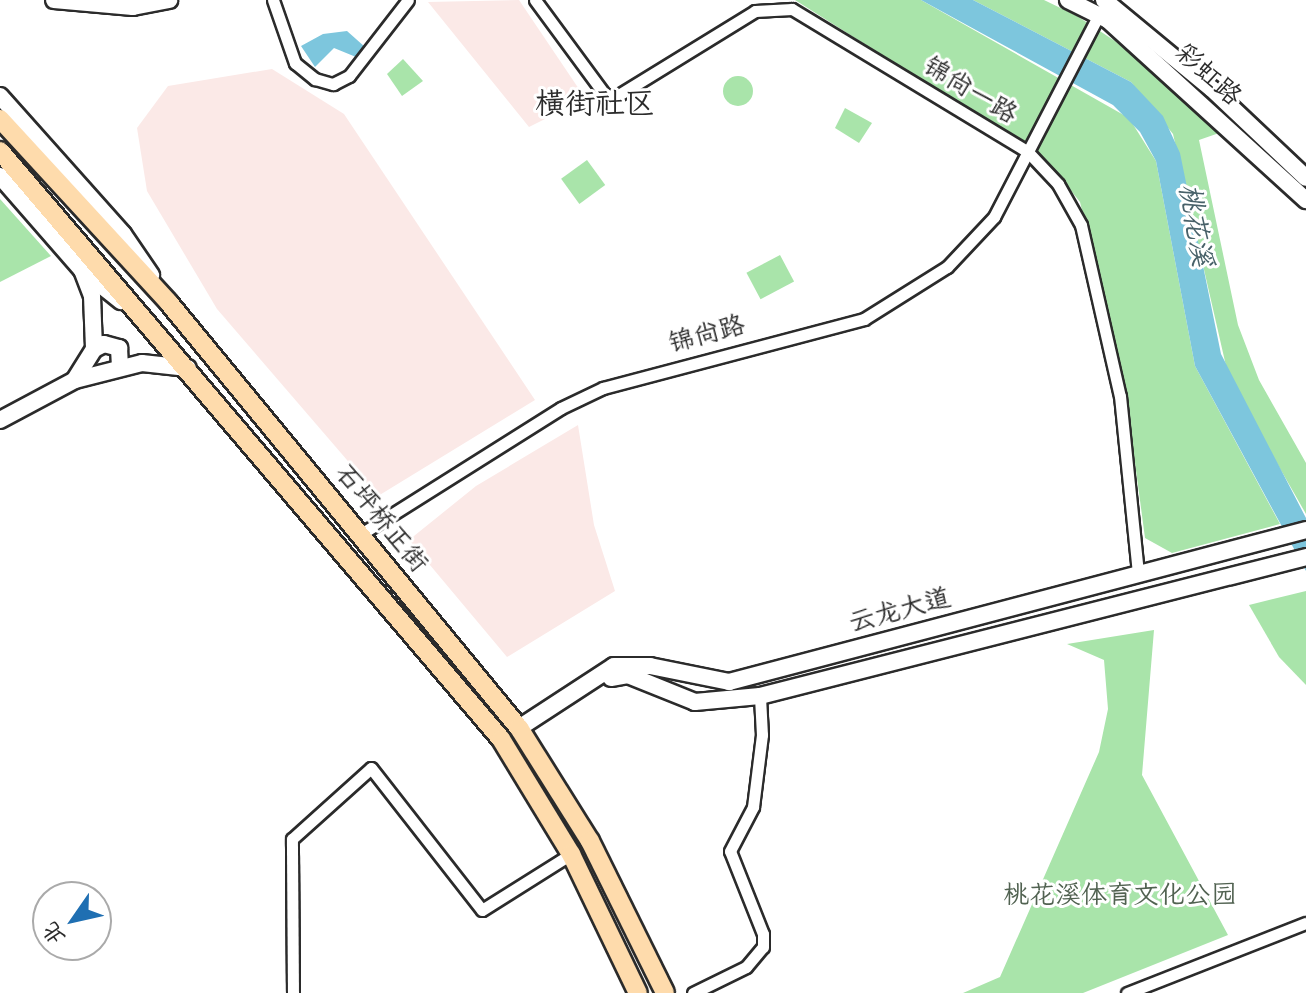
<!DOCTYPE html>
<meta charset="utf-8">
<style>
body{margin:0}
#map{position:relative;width:1306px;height:993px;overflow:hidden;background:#fff;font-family:"Comic Neue","LXGW WenKai TC",sans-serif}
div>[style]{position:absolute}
.built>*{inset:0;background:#fbe9e7}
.green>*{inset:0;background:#a9e4aa;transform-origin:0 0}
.round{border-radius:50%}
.water>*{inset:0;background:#7dc6dd}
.roads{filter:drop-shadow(2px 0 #2b2b2b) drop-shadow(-2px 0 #2b2b2b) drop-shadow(0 2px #2b2b2b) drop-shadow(0 -2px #2b2b2b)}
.street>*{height:11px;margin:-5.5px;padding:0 5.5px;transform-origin:5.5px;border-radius:5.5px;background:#fff}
.secondary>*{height:16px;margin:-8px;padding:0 8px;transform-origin:8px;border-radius:8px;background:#fff}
.primary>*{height:18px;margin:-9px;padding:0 9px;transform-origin:9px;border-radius:9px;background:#fedbac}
span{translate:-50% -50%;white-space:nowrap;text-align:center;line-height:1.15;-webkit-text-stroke:6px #fff;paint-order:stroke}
.street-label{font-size:26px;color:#2b2b2b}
.park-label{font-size:26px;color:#516251}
.water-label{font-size:28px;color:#486169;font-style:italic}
.quarter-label{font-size:30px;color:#2b2b2b}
.north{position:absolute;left:32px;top:881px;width:80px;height:80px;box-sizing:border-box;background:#fff;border:2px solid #aaa;border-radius:50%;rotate:236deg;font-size:22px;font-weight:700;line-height:32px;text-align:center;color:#2b2b2b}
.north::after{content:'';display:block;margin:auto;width:28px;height:36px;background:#1f6fb2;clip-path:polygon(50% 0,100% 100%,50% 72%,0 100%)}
</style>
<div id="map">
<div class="built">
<i style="clip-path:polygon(519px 0,583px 95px,579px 102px,529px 127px,428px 2px)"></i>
<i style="clip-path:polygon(272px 69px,344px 114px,535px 400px,378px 496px,217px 309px,147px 191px,137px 128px,168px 86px)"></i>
<i style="clip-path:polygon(578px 425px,594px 525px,615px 591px,507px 657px,409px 540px,476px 486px)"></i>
</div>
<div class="green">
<i style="clip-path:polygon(795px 0,921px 0,1129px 118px,1156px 161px,1195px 366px,1280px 524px,1172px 553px,1145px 538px,1126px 395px,1080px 202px,1049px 163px,1010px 136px)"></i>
<i style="clip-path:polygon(973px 0,1044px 0,1077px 16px,1115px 41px,1222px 132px,1199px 140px,1238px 325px,1259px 380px,1306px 463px,1306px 514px,1229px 379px,1173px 134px,1131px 82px)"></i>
<i style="clip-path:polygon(403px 59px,423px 81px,402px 96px,387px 74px)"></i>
<i class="round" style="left:723px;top:76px;width:30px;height:30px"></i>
<i style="clip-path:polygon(845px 108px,872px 123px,859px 143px,835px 128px)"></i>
<i style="left:587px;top:160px;width:31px;height:32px;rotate:54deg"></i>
<i style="clip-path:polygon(0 199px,51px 256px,0 282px)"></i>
<i style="left:780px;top:255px;width:30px;height:38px;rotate:62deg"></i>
<i style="clip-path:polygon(1306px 591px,1306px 685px,1279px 657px,1249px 605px)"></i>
<i style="clip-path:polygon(1154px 630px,1142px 775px,1228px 935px,1083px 993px,963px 993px,1000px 977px,1099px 752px,1108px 709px,1104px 660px,1067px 644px)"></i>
</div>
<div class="water">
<i style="clip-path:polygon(921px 0,973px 0,1131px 82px,1163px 116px,1180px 153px,1221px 354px,1306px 518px,1306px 571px,1195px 366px,1156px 161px,1140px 132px,1113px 105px)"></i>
<i style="clip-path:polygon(347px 31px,365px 47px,356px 57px,334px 48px,315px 67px,301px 46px,323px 34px)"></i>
</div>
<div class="roads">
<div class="street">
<i style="left:273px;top:0;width:67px;rotate:70.8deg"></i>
<i style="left:295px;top:63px;width:26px;rotate:39deg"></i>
<i style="left:315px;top:79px;width:19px;rotate:16deg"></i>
<i style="left:333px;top:84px;width:18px;rotate:-27deg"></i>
<i style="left:349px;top:76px;width:96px;rotate:-52.2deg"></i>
<i style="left:535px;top:0;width:118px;rotate:53.6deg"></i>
<i style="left:605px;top:95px;width:12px;rotate:5deg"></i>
<i style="left:617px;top:96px;width:162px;rotate:-31.6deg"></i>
<i style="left:755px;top:11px;width:37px;rotate:-3deg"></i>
<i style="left:792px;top:9px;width:276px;rotate:31.2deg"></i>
<i style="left:1028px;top:152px;width:44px;rotate:46.8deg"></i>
<i style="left:1058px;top:184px;width:47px;rotate:60.7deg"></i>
<i style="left:1081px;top:225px;width:175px;rotate:77.2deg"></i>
<i style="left:1120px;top:396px;width:178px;rotate:84.2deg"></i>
<i style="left:361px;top:534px;width:236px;rotate:-32.2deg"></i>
<i style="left:561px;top:408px;width:47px;rotate:-25.5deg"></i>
<i style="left:603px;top:388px;width:270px;rotate:-14.8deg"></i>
<i style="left:864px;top:319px;width:98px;rotate:-32.1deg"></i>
<i style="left:947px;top:267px;width:69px;rotate:-46.8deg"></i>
<i style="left:994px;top:217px;width:232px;rotate:-62.6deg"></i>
<i style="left:293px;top:993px;width:154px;rotate:-90.4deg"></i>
<i style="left:292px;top:839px;width:106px;rotate:-41.9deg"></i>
<i style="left:371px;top:768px;width:180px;rotate:52deg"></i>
<i style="left:482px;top:910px;width:105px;rotate:-32.2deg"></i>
<i style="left:693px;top:993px;width:59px;rotate:-26.1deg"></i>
<i style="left:746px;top:967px;width:26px;rotate:-50deg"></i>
<i style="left:763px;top:947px;width:13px;rotate:-90deg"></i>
<i style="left:763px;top:934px;width:89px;rotate:-111.7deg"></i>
<i style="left:730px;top:851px;width:50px;rotate:-62.4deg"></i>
<i style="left:753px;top:807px;width:73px;rotate:-82.9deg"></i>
<i style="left:762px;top:735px;width:39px;rotate:-93deg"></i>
<i style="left:1127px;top:993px;width:192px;rotate:-21.4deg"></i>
</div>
<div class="secondary">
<i style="left:54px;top:0;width:79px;rotate:5.1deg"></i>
<i style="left:133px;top:7px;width:37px;rotate:-11deg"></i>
<i style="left:1068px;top:0;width:45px;rotate:26.6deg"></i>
<i style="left:1108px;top:20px;width:268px;rotate:42.3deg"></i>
<i style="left:1104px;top:0;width:140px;rotate:39.5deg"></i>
<i style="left:1212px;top:89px;width:129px;rotate:43.4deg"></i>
<i style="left:0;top:96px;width:185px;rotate:48.3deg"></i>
<i style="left:123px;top:234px;width:50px;rotate:55.7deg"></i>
<i style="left:0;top:176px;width:125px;rotate:48.9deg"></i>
<i style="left:82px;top:270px;width:50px;rotate:38.5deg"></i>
<i style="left:82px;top:270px;width:28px;rotate:69deg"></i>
<i style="left:92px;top:296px;width:53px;rotate:87.8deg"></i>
<i style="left:94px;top:349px;width:36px;rotate:122deg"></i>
<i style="left:75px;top:380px;width:69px;rotate:-14.2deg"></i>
<i style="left:142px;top:363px;width:46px;rotate:6.2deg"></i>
<i style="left:94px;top:349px;width:11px;rotate:-27deg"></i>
<i style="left:104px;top:344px;width:16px;rotate:15deg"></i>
<i style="left:119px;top:348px;width:17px;rotate:87deg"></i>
<i style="left:0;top:420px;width:85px;rotate:-28.1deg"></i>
<i style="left:611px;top:678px;width:17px;rotate:-10deg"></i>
<i style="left:628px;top:675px;width:72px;rotate:21.9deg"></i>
<i style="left:695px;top:702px;width:65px;rotate:-5.3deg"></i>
<i style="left:760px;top:696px;width:563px;rotate:-14.28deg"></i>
<i style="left:519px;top:728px;width:113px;rotate:-33.1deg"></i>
<i style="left:614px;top:666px;width:36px"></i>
<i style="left:650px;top:666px;width:81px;rotate:11.4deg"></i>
<i style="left:729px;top:682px;width:597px;rotate:-14.76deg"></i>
</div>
<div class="primary">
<i style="left:0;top:119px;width:250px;rotate:47.4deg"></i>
<i style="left:169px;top:303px;width:551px;rotate:50.53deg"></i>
<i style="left:519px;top:728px;width:133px;rotate:57.9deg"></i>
<i style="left:590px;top:841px;width:169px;rotate:63.7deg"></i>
<i style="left:0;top:151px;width:772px;rotate:49.57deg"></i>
<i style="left:501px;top:739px;width:135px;rotate:58.7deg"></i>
<i style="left:571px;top:854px;width:154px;rotate:64.3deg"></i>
</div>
</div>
<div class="street-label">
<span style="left:1208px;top:75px;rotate:42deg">彩虹路</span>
<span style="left:970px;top:91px;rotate:31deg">锦尚一路</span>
<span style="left:707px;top:335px;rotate:-15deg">锦尚路</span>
<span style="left:381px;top:519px;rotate:51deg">石坪桥正街</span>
<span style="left:900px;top:611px;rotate:-15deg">云龙大道</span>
</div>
<div class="park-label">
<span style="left:1120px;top:896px">桃花溪体育文化公园</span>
</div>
<div class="water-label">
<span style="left:1196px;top:225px;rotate:80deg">桃花溪</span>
</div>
<div class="quarter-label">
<span style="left:595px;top:104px">横街社区</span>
</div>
<div class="north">北</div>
</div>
